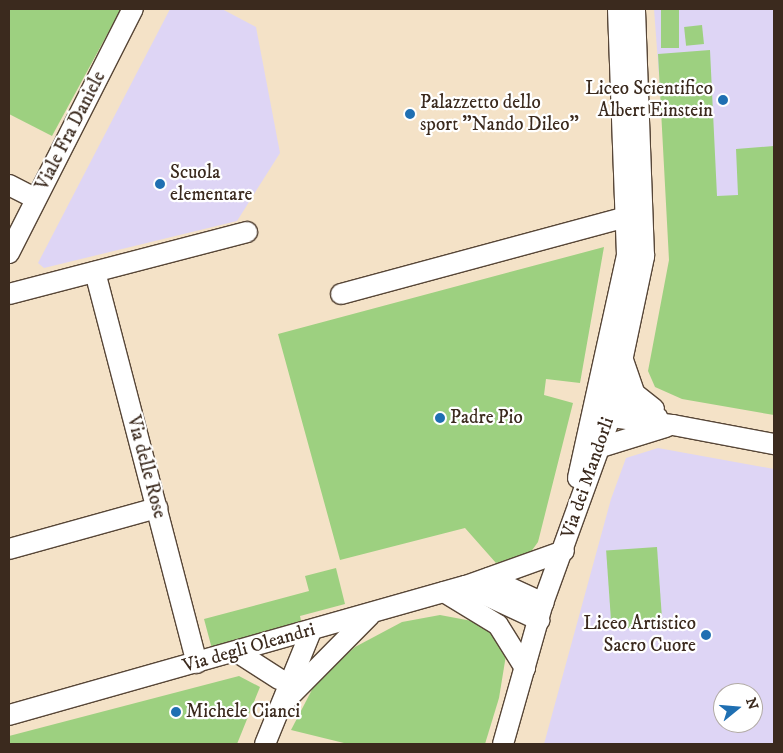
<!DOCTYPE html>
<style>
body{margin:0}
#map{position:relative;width:783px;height:753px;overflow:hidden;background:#f4e2c7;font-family:"IM FELL DW Pica",serif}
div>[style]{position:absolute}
.built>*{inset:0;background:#ded5f5}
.green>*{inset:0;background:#9dd080;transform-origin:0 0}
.roads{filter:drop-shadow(1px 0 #574637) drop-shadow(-1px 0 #574637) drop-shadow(0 1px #574637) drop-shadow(0 -1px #574637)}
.minor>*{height:20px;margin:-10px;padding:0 10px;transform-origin:10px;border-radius:10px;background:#fff}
.dots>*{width:14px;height:14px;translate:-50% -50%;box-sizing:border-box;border:2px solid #fff;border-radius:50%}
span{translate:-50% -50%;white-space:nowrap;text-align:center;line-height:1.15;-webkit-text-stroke:4.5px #fff;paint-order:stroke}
.poi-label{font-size:19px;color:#3b2a1e}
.right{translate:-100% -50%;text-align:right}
.left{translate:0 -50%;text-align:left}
.street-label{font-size:19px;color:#3b2a1e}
.frame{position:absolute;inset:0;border:10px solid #3b2a1e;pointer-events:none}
.north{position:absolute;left:713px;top:683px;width:50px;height:50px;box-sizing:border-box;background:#fff;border:1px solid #b1aaa5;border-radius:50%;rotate:73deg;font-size:14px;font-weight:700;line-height:20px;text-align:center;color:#3b2a1e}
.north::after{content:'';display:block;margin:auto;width:18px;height:22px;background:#1f6fb2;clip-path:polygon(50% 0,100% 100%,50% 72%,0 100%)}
</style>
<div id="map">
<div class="built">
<i style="clip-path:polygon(170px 9px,222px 9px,256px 27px,280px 153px,237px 221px,44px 268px,38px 263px)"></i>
<i style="clip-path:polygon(654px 9px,774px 9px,774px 219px,669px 209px)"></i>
<i style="clip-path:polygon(evenodd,658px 448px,774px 469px,774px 744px,544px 744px,611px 499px,626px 458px,658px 448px,723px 693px,753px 693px,753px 723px,723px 723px,723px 693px)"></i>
</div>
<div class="green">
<i style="clip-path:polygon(9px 9px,121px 9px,52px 136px,9px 114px)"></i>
<i style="left:661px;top:9px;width:18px;height:39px"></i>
<i style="left:702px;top:25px;width:19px;height:18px;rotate:84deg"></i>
<i style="clip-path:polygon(710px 50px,717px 196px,738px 195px,736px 149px,774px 146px,774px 415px,682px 399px,655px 387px,648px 371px,669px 260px,658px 54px)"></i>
<i style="clip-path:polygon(604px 247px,580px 383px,546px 379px,544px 395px,573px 403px,538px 542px,530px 553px,496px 563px,465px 528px,340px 560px,278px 334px)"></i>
<i style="left:657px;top:547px;width:79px;height:51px;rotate:86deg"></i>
<i style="clip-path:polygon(336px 568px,345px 604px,300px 616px,302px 625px,212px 649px,204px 619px,309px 591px,305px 576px)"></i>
<i style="clip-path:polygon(440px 615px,472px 621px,494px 635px,506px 655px,499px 698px,485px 744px,348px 744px,291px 730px,316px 682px,355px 647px,402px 622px)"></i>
<i style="clip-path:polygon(239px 676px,260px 687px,237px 744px,9px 744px,9px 736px)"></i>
</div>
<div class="roads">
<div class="minor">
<i style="left:9px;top:185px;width:30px;rotate:27deg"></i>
<i style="left:9px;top:253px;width:274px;rotate:-63.1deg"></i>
<i style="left:95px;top:272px;width:404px;rotate:75.4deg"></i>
<i style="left:9px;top:294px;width:246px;rotate:-14.6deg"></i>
<i style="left:341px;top:294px;width:308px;rotate:-15.1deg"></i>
<i style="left:623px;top:360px;width:36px;rotate:71deg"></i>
<i style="left:635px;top:394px;width:24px;rotate:38deg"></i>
<i style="left:601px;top:395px;width:61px;rotate:22deg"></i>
<i style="left:596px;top:415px;width:78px;rotate:7.4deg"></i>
<i style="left:673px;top:425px;width:103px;rotate:10.7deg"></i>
<i style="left:598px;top:448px;width:71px;rotate:-17.2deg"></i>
<i style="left:578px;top:478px;width:228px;rotate:-77.6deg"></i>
<i style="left:627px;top:255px;width:246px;rotate:-92.1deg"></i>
<i style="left:9px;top:549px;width:154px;rotate:-15.5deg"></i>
<i style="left:489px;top:578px;width:60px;rotate:24.8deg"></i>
<i style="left:466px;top:586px;width:81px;rotate:25deg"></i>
<i style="left:444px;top:592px;width:63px;rotate:31.4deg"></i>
<i style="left:498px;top:625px;width:51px;rotate:57.9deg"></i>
<i style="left:237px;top:652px;width:50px;rotate:32.7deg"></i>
<i style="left:282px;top:704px;width:125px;rotate:-45.3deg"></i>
<i style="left:9px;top:715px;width:475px;rotate:-15.8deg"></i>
<i style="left:466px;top:586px;width:104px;rotate:-19.7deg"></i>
<i style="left:265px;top:744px;width:122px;rotate:-67.8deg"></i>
<i style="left:503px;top:744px;width:147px;rotate:-74.2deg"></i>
<i style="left:543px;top:603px;width:197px;rotate:-70.1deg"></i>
<i style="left:610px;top:418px;width:166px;rotate:-78.1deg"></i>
<i style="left:644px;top:256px;width:247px;rotate:-92.1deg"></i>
</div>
</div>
<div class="dots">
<i style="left:723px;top:100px;background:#1f6fb2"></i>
<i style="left:410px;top:114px;background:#1f6fb2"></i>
<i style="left:160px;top:184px;background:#1f6fb2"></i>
<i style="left:440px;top:418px;background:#1f6fb2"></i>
<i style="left:706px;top:635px;background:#1f6fb2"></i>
<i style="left:176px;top:712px;background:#1f6fb2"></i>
</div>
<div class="poi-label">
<span class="right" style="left:713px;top:100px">Liceo Scientifico<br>Albert Einstein</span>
<span class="left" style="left:420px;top:114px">Palazzetto dello<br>sport "Nando Dileo"</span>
<span class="left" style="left:170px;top:184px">Scuola<br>elementare</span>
<span class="left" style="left:450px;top:418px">Padre Pio</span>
<span class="right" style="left:696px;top:635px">Liceo Artistico<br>Sacro Cuore</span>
<span class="left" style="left:186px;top:712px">Michele Cianci</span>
</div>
<div class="street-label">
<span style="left:71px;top:131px;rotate:-63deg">Viale Fra Daniele</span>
<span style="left:146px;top:467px;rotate:75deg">Via delle Rose</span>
<span style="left:588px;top:478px;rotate:-71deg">Via dei Mandorli</span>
<span style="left:249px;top:648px;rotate:-16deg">Via degli Oleandri</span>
</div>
<div class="frame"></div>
<div class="north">N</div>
</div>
